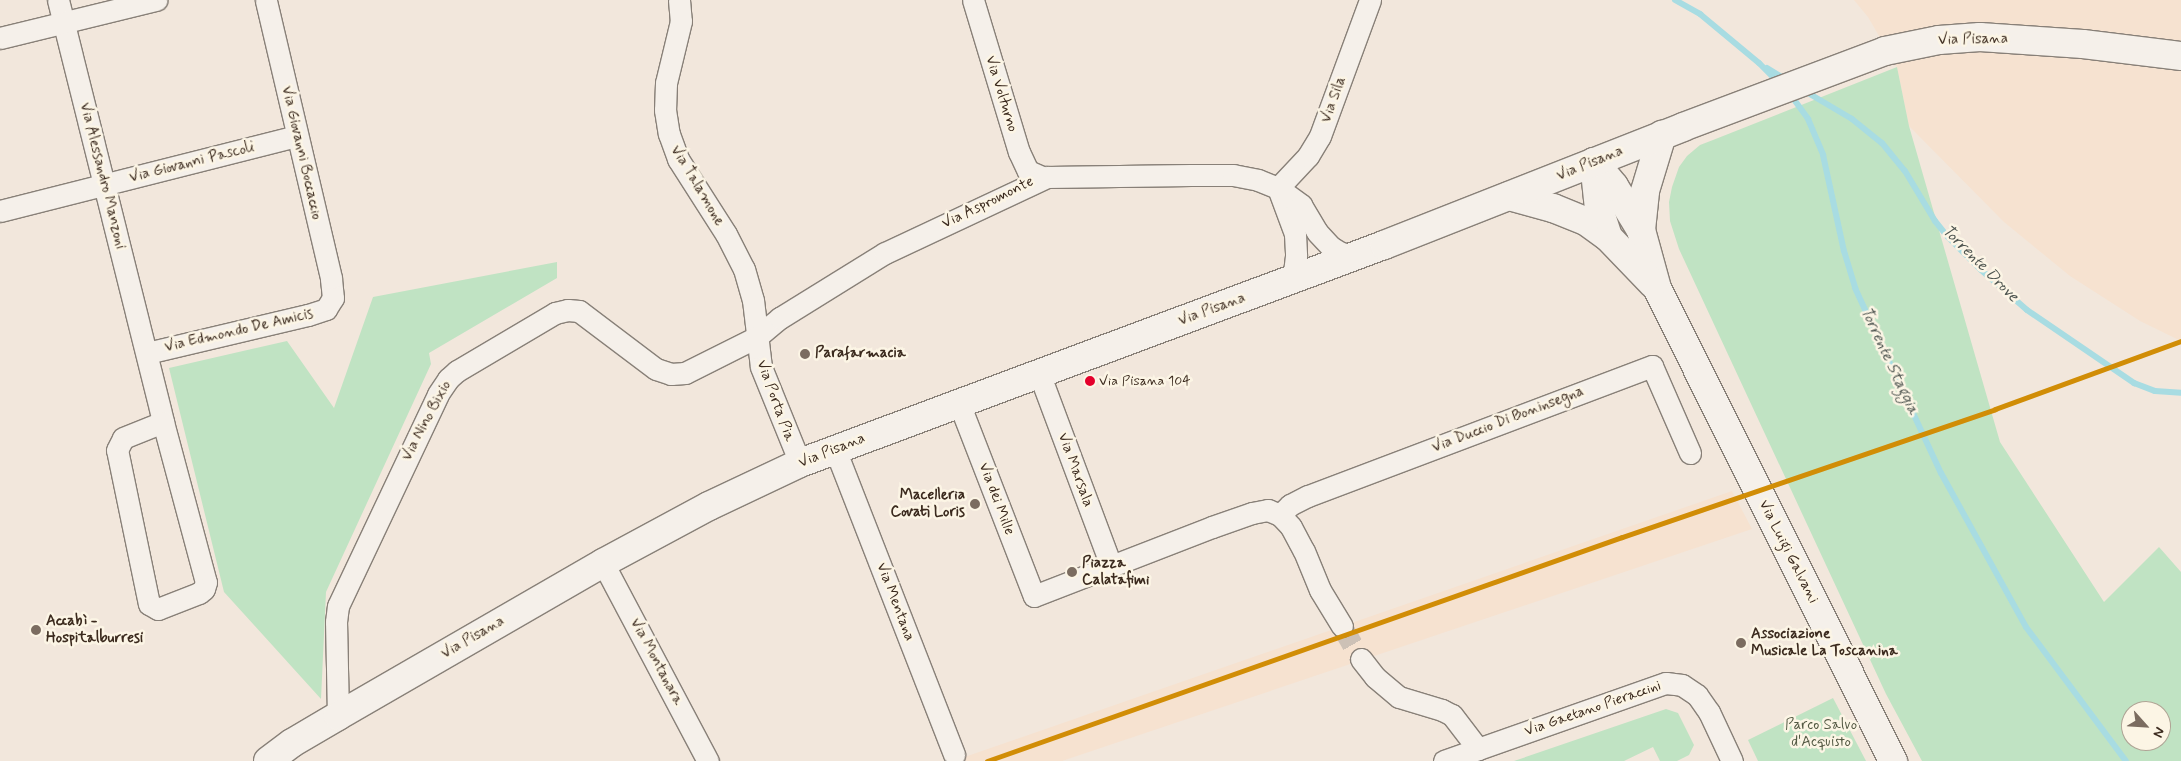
<!DOCTYPE html>
<meta charset="utf-8">
<style>
body{margin:0}
#map{position:relative;width:2181px;height:761px;overflow:hidden;background:#f2e7dc;font-family:Mynerve,sans-serif}
div>[style]{position:absolute}
.built>*{inset:0;background:#f6e2d0}
.green>*{inset:0;background:#c0e3c3}
.stream>*{height:6px;margin:-3px;padding:0 3px;transform-origin:3px;border-radius:3px;background:#a8dce2}
.minor-tunnel>*{height:21px;margin-top:-10.5px;transform-origin:0;background:repeating-linear-gradient(90deg,#cdc1b6 0 21px,transparent 0 32px)}
.roads{filter:drop-shadow(1px 0 #888078) drop-shadow(-1px 0 #888078) drop-shadow(0 1px #888078) drop-shadow(0 -1px #888078)}
.minor>*{height:21px;margin:-10.5px;padding:0 10.5px;transform-origin:10.5px;border-radius:10.5px;background:#f5f0ea}
.major>*{height:28px;margin:-14px;padding:0 14px;transform-origin:14px;border-radius:14px;background:#f5f0ea}
.rail-1>*{height:5px;margin:-2.5px;padding:0 2.5px;transform-origin:2.5px;border-radius:2.5px;background:#d18d06}
.dots>*{width:14px;height:14px;translate:-50% -50%;box-sizing:border-box;border:2px solid #fcf5e5;border-radius:50%}
span{translate:-50% -50%;white-space:nowrap;text-align:center;line-height:1.15;-webkit-text-stroke:5px #fcf5e5;paint-order:stroke}
.bus-label{font-size:14px;color:#3b2a1e}
.left{translate:0 -50%;text-align:left}
.street-label{font-size:15px;color:#3b2a1e}
.poi-label{font-size:15px;color:#3b2a1e;font-weight:700}
.right{translate:-100% -50%;text-align:right}
.park-label{font-size:15px;color:#525842}
.water-label{font-size:16px;color:#4e5550;font-style:italic}
.north{position:absolute;left:2121px;top:701px;width:50px;height:50px;box-sizing:border-box;background:#fcf5e5;border:1px solid #afa495;border-radius:50%;rotate:116deg;font-size:14px;font-weight:700;line-height:20px;text-align:center;color:#3b2a1e}
.north::after{content:'';display:block;margin:auto;width:18px;height:22px;background:#7b6c60;clip-path:polygon(50% 0,100% 100%,50% 72%,0 100%)}
</style>
<div id="map">
<div class="built">
<i style="clip-path:polygon(1854px 0,2181px 0,2181px 341px,2140px 321px,2070px 276px,2004px 222px,1909px 126px,1897px 67px,1868px 17px)"></i>
<i style="clip-path:polygon(1732px 491px,1752px 529px,1062px 761px,953px 761px)"></i>
</div>
<div class="green">
<i style="clip-path:polygon(evenodd,1897px 67px,1909px 126px,2000px 442px,2104px 602px,2159px 547px,2181px 572px,2181px 761px,1922px 761px,1886px 694px,1679px 249px,1670px 221px,1669px 202px,1672px 187px,1679px 167px,1687px 156px,1700px 145px,1713px 140px,1897px 67px,2131px 711px,2161px 711px,2161px 741px,2131px 741px,2131px 711px)"></i>
<i style="clip-path:polygon(557px 262px,557px 278px,429px 353px,431px 364px,326px 592px,321px 699px,224px 592px,169px 368px,287px 341px,334px 408px,373px 297px)"></i>
<i style="clip-path:polygon(1833px 698px,1866px 761px,1758px 761px,1748px 740px)"></i>
<i style="clip-path:polygon(1666px 709px,1678px 713px,1694px 745px,1689px 755px,1677px 761px,1660px 761px,1653px 747px,1624px 761px,1514px 761px)"></i>
</div>
<div class="stream">
<i style="left:1675px;top:0;width:29px;rotate:29deg"></i>
<i style="left:1700px;top:14px;width:77px;rotate:39.7deg"></i>
<i style="left:1759px;top:63px;width:28px;rotate:45deg"></i>
<i style="left:1767px;top:68px;width:22px;rotate:32deg"></i>
<i style="left:1803px;top:90px;width:57px;rotate:30.6deg"></i>
<i style="left:1852px;top:119px;width:38px;rotate:39deg"></i>
<i style="left:1882px;top:143px;width:36px;rotate:51deg"></i>
<i style="left:1905px;top:171px;width:58px;rotate:59deg"></i>
<i style="left:1935px;top:221px;width:19px;rotate:51deg"></i>
<i style="left:1947px;top:236px;width:47px;rotate:45deg"></i>
<i style="left:1980px;top:269px;width:62px;rotate:41.1deg"></i>
<i style="left:2027px;top:310px;width:130px;rotate:34.3deg"></i>
<i style="left:2134px;top:383px;width:22px;rotate:21deg"></i>
<i style="left:2155px;top:391px;width:26px;rotate:4deg"></i>
<i style="left:1790px;top:94px;width:31px;rotate:54deg"></i>
<i style="left:1808px;top:119px;width:39px;rotate:67deg"></i>
<i style="left:1823px;top:155px;width:98px;rotate:77.7deg"></i>
<i style="left:1844px;top:251px;width:39px;rotate:73deg"></i>
<i style="left:1855px;top:288px;width:204px;rotate:65.1deg"></i>
<i style="left:1941px;top:473px;width:176px;rotate:61.1deg"></i>
<i style="left:2026px;top:627px;width:167px;rotate:53.3deg"></i>
</div>
<div class="minor-tunnel">
<i style="left:1342px;top:626px;width:38px;rotate:60deg"></i>
</div>
<div class="roads">
<div class="minor">
<i style="left:58px;top:0;width:435px;rotate:76deg"></i>
<i style="left:163px;top:422px;width:166px;rotate:75deg"></i>
<i style="left:206px;top:582px;width:7px;rotate:106deg"></i>
<i style="left:204px;top:589px;width:6px;rotate:141deg"></i>
<i style="left:199px;top:593px;width:44px;rotate:158.7deg"></i>
<i style="left:158px;top:609px;width:10px;rotate:-151deg"></i>
<i style="left:149px;top:604px;width:157px;rotate:-101.7deg"></i>
<i style="left:117px;top:450px;width:13px;rotate:-63deg"></i>
<i style="left:123px;top:438px;width:43px;rotate:-21.8deg"></i>
<i style="left:679px;top:0;width:21px;rotate:85deg"></i>
<i style="left:681px;top:21px;width:64px;rotate:103.6deg"></i>
<i style="left:666px;top:83px;width:27px;rotate:92deg"></i>
<i style="left:665px;top:110px;width:24px;rotate:81deg"></i>
<i style="left:669px;top:134px;width:27px;rotate:70deg"></i>
<i style="left:678px;top:159px;width:89px;rotate:57.4deg"></i>
<i style="left:726px;top:234px;width:39px;rotate:63deg"></i>
<i style="left:744px;top:269px;width:32px;rotate:74deg"></i>
<i style="left:753px;top:300px;width:67px;rotate:83.2deg"></i>
<i style="left:761px;top:367px;width:104px;rotate:67.9deg"></i>
<i style="left:973px;top:0;width:159px;rotate:73.2deg"></i>
<i style="left:1019px;top:152px;width:21px;rotate:65deg"></i>
<i style="left:1028px;top:171px;width:15px;rotate:23deg"></i>
<i style="left:0;top:38px;width:161px;rotate:-13.7deg"></i>
<i style="left:1278px;top:188px;width:44px;rotate:-46.8deg"></i>
<i style="left:1308px;top:156px;width:23px;rotate:-59deg"></i>
<i style="left:1320px;top:136px;width:145px;rotate:-69.8deg"></i>
<i style="left:1278px;top:188px;width:49px;rotate:69.7deg"></i>
<i style="left:1295px;top:234px;width:22px;rotate:87deg"></i>
<i style="left:1296px;top:256px;width:24px;rotate:97deg"></i>
<i style="left:0;top:211px;width:306px;rotate:-14.2deg"></i>
<i style="left:147px;top:353px;width:165px;rotate:-13.3deg"></i>
<i style="left:308px;top:315px;width:19px;rotate:-18deg"></i>
<i style="left:326px;top:309px;width:13px;rotate:-58deg"></i>
<i style="left:333px;top:298px;width:20px;rotate:-96deg"></i>
<i style="left:331px;top:278px;width:285px;rotate:-103.2deg"></i>
<i style="left:1039px;top:373px;width:206px;rotate:69.5deg"></i>
<i style="left:959px;top:403px;width:207px;rotate:68.8deg"></i>
<i style="left:1034px;top:596px;width:191px;rotate:-21.2deg"></i>
<i style="left:1212px;top:527px;width:42px;rotate:-19.3deg"></i>
<i style="left:1252px;top:513px;width:16px;rotate:-11deg"></i>
<i style="left:1268px;top:510px;width:13px;rotate:23deg"></i>
<i style="left:1280px;top:515px;width:16px;rotate:47deg"></i>
<i style="left:1291px;top:527px;width:27px;rotate:62deg"></i>
<i style="left:1304px;top:551px;width:42px;rotate:67.7deg"></i>
<i style="left:1320px;top:590px;width:42px;rotate:58.6deg"></i>
<i style="left:835px;top:449px;width:328px;rotate:68.7deg"></i>
<i style="left:1280px;top:515px;width:14px;rotate:-45deg"></i>
<i style="left:1290px;top:505px;width:20px;rotate:-27deg"></i>
<i style="left:1308px;top:496px;width:368px;rotate:-20.7deg"></i>
<i style="left:1652px;top:366px;width:95px;rotate:66.4deg"></i>
<i style="left:603px;top:563px;width:224px;rotate:62.1deg"></i>
<i style="left:1361px;top:659px;width:23px;rotate:52deg"></i>
<i style="left:1375px;top:677px;width:31px;rotate:40deg"></i>
<i style="left:1399px;top:697px;width:45px;rotate:16.8deg"></i>
<i style="left:1442px;top:710px;width:11px;rotate:27deg"></i>
<i style="left:1452px;top:715px;width:43px;rotate:52.6deg"></i>
<i style="left:338px;top:716px;width:94px;rotate:-91.2deg"></i>
<i style="left:336px;top:622px;width:16px;rotate:-83deg"></i>
<i style="left:338px;top:606px;width:234px;rotate:-64.7deg"></i>
<i style="left:438px;top:394px;width:18px;rotate:-56deg"></i>
<i style="left:448px;top:379px;width:12px;rotate:-42deg"></i>
<i style="left:457px;top:371px;width:114px;rotate:-30.6deg"></i>
<i style="left:555px;top:313px;width:13px;rotate:-13deg"></i>
<i style="left:568px;top:310px;width:11px;rotate:5deg"></i>
<i style="left:579px;top:311px;width:96px;rotate:37deg"></i>
<i style="left:656px;top:369px;width:16px;rotate:18deg"></i>
<i style="left:671px;top:374px;width:14px;rotate:-4deg"></i>
<i style="left:685px;top:373px;width:80px;rotate:-26.6deg"></i>
<i style="left:757px;top:337px;width:30px;rotate:-40deg"></i>
<i style="left:780px;top:318px;width:123px;rotate:-31.8deg"></i>
<i style="left:885px;top:253px;width:179px;rotate:-25.1deg"></i>
<i style="left:1047px;top:177px;width:144px;rotate:-0.8deg"></i>
<i style="left:1191px;top:175px;width:42px"></i>
<i style="left:1233px;top:175px;width:25px;rotate:11deg"></i>
<i style="left:1258px;top:180px;width:22px;rotate:22deg"></i>
<i style="left:1278px;top:188px;width:29px;rotate:36deg"></i>
<i style="left:1301px;top:205px;width:31px;rotate:59deg"></i>
<i style="left:1317px;top:232px;width:21px;rotate:47deg"></i>
<i style="left:1331px;top:247px;width:12px;rotate:31deg"></i>
<i style="left:1341px;top:253px;width:15px;rotate:11deg"></i>
<i style="left:1444px;top:761px;width:235px;rotate:-19.4deg"></i>
<i style="left:1666px;top:683px;width:16px;rotate:7deg"></i>
<i style="left:1682px;top:685px;width:18px;rotate:34deg"></i>
<i style="left:1697px;top:695px;width:21px;rotate:55deg"></i>
<i style="left:1709px;top:712px;width:54px;rotate:64.9deg"></i>
</div>
<div class="major">
<i style="left:1594px;top:162px;width:31px;rotate:50deg"></i>
<i style="left:1614px;top:186px;width:52px;rotate:58.5deg"></i>
<i style="left:1641px;top:230px;width:60px;rotate:74.6deg"></i>
<i style="left:1657px;top:288px;width:529px;rotate:63.48deg"></i>
<i style="left:1594px;top:162px;width:47px;rotate:83.9deg"></i>
<i style="left:1599px;top:209px;width:29px;rotate:72deg"></i>
<i style="left:1509px;top:196px;width:46px;rotate:15.3deg"></i>
<i style="left:1553px;top:208px;width:37px;rotate:22deg"></i>
<i style="left:1587px;top:222px;width:26px;rotate:36deg"></i>
<i style="left:1608px;top:237px;width:65px;rotate:46.2deg"></i>
<i style="left:1641px;top:230px;width:39px;rotate:-84deg"></i>
<i style="left:1645px;top:191px;width:59px;rotate:-73.1deg"></i>
<i style="left:268px;top:761px;width:30px;rotate:-37deg"></i>
<i style="left:292px;top:743px;width:53px;rotate:-30.4deg"></i>
<i style="left:338px;top:716px;width:306px;rotate:-30deg"></i>
<i style="left:603px;top:563px;width:120px;rotate:-28.3deg"></i>
<i style="left:709px;top:506px;width:101px;rotate:-25.3deg"></i>
<i style="left:800px;top:463px;width:623px;rotate:-20.47deg"></i>
<i style="left:1384px;top:245px;width:321px;rotate:-21.5deg"></i>
<i style="left:1683px;top:127px;width:216px;rotate:-20.6deg"></i>
<i style="left:1885px;top:51px;width:55px;rotate:-11.5deg"></i>
<i style="left:1939px;top:40px;width:41px;rotate:-4.2deg"></i>
<i style="left:1980px;top:37px;width:103px;rotate:3.9deg"></i>
<i style="left:2083px;top:44px;width:99px;rotate:7deg"></i>
</div>
</div>
<div class="rail-1">
<i style="left:987px;top:761px;width:673px;rotate:-19.43deg"></i>
<i style="left:1622px;top:537px;width:394px;rotate:-18.9deg"></i>
<i style="left:1995px;top:409px;width:198px;rotate:-20.1deg"></i>
</div>
<div class="dots">
<i style="left:805px;top:354px;background:#7b6c60"></i>
<i style="left:1090px;top:381px;background:#e4002b"></i>
<i style="left:975px;top:504px;background:#7b6c60"></i>
<i style="left:1072px;top:572px;background:#7b6c60"></i>
<i style="left:36px;top:630px;background:#7b6c60"></i>
<i style="left:1741px;top:643px;background:#7b6c60"></i>
</div>
<div class="bus-label">
<span class="left" style="left:1099px;top:381px">Via Pisana 104</span>
</div>
<div class="street-label">
<span style="left:1973px;top:40px;rotate:-1deg">Via Pisana</span>
<span style="left:1001px;top:94px;rotate:73deg">Via Volturno</span>
<span style="left:1334px;top:100px;rotate:-70deg">Via Sila</span>
<span style="left:301px;top:153px;rotate:77deg">Via Giovanni Boccaccio</span>
<span style="left:192px;top:163px;rotate:-14deg">Via Giovanni Pascoli</span>
<span style="left:1590px;top:164px;rotate:-22deg">Via Pisana</span>
<span style="left:102px;top:176px;rotate:76deg">Via Alessandro Manzoni</span>
<span style="left:697px;top:186px;rotate:59deg">Via Talamone</span>
<span style="left:988px;top:203px;rotate:-26deg">Via Aspromonte</span>
<span style="left:1212px;top:310px;rotate:-20deg">Via Pisana</span>
<span style="left:239px;top:331px;rotate:-13deg">Via Edmondo De Amicis</span>
<span style="left:775px;top:401px;rotate:70deg">Via Porta Pia</span>
<span style="left:1508px;top:420px;rotate:-21deg">Via Duccio Di Boninsegna</span>
<span style="left:427px;top:421px;rotate:-62deg">Via Nino Bixio</span>
<span style="left:832px;top:451px;rotate:-22deg">Via Pisana</span>
<span style="left:1075px;top:470px;rotate:70deg">Via Marsala</span>
<span style="left:996px;top:499px;rotate:69deg">Via dei Mille</span>
<span style="left:1788px;top:552px;rotate:63deg">Via Luigi Galvani</span>
<span style="left:895px;top:602px;rotate:69deg">Via Mentana</span>
<span style="left:473px;top:638px;rotate:-30deg">Via Pisana</span>
<span style="left:656px;top:662px;rotate:62deg">Via Montanara</span>
<span style="left:1593px;top:709px;rotate:-19deg">Via Gaetano Pieraccini</span>
</div>
<div class="poi-label">
<span class="left" style="left:815px;top:354px">Parafarmacia</span>
<span class="right" style="left:965px;top:504px">Macelleria<br>Covati Loris</span>
<span class="left" style="left:1082px;top:572px">Piazza<br>Calatafimi</span>
<span class="left" style="left:46px;top:630px">Accabì -<br>Hospitalburresi</span>
<span class="left" style="left:1751px;top:643px">Associazione<br>Musicale La Toscanina</span>
</div>
<div class="park-label">
<span style="left:1821px;top:734px">Parco Salvo<br>d'Acquisto</span>
</div>
<div class="water-label">
<span style="left:1980px;top:264px;rotate:45deg">Torrente Drove</span>
<span style="left:1889px;top:361px;rotate:65deg">Torrente Staggia</span>
</div>
<div class="north">N</div>
</div>
